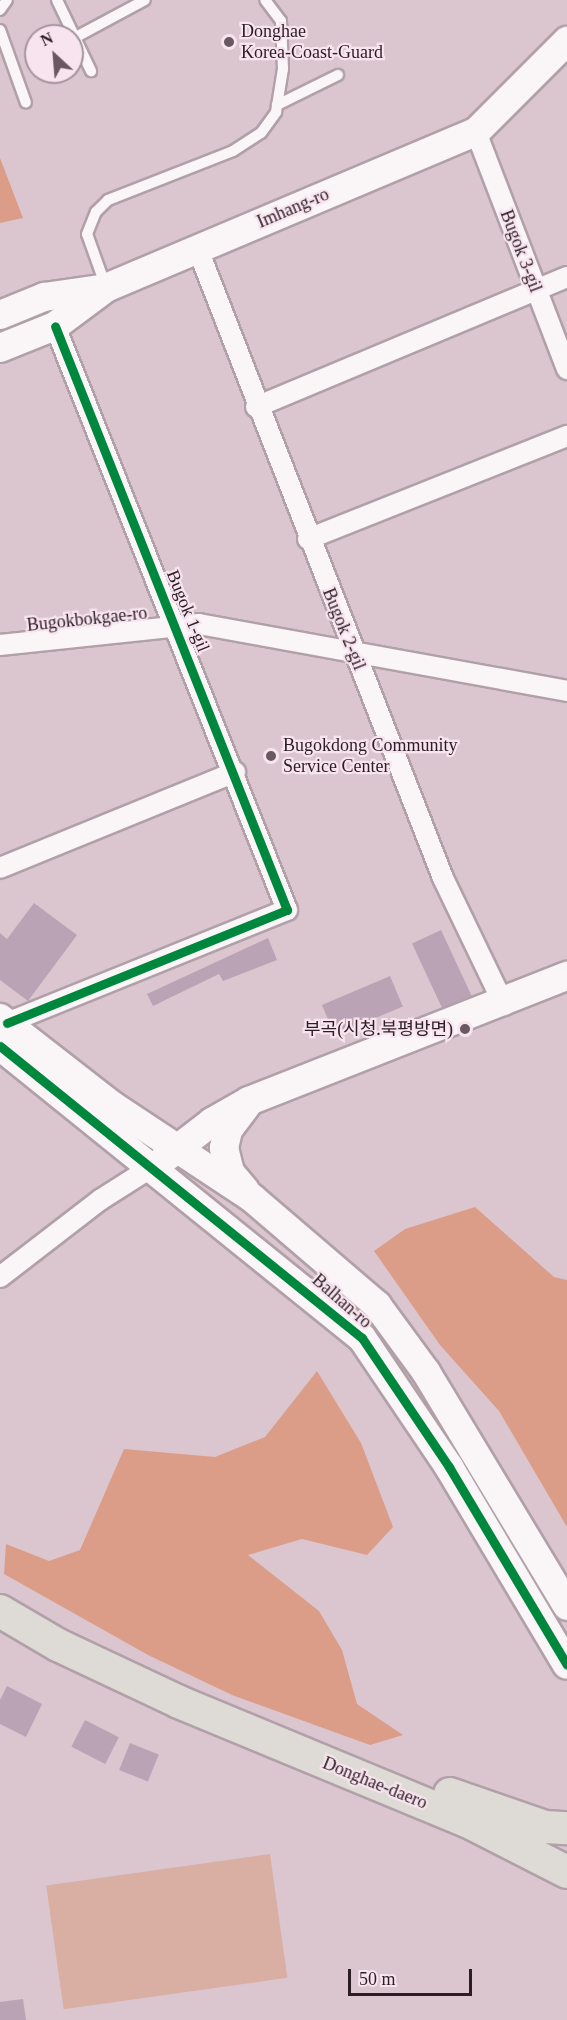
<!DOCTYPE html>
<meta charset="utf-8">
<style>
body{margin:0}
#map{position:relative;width:567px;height:2020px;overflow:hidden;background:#dbc6d0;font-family:"Times New Roman","Noto Sans KR",serif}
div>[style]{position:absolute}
.green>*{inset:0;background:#d9afa3;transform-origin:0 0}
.forest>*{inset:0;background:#db9d87}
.building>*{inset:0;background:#bba3b6;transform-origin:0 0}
.roads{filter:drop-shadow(2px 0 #b1a0a8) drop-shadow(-2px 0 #b1a0a8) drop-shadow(0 2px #b1a0a8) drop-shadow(0 -2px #b1a0a8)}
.lane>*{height:10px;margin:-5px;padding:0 5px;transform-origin:5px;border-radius:5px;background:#faf6f8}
.street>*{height:20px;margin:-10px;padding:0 10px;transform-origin:10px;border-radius:10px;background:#faf6f8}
.secondary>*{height:28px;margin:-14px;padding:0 14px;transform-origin:14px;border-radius:14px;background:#faf6f8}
.primary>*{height:32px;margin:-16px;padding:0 16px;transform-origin:16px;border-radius:16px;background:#dedad5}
.cycleway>*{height:9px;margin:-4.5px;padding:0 4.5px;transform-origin:4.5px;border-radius:4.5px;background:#00873e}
.dots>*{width:16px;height:16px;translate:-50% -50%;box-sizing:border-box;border:3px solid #f8e4ee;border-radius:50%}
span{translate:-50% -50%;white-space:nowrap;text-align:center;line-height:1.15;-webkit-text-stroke:4.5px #f8e4ee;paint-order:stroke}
.poi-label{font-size:18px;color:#2b1d24}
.left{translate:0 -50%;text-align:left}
.right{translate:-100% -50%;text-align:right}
.street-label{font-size:18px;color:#2b1d24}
.north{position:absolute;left:24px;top:24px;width:60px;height:60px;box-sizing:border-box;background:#f8e4ee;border:2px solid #a6949d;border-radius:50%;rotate:334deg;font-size:16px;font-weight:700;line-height:24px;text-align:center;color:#2b1d24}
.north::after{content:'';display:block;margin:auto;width:21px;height:27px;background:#695860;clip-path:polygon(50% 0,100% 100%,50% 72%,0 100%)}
.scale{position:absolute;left:348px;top:1969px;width:124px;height:27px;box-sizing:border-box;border:3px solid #2b1d24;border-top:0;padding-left:8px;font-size:18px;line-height:21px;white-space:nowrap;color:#2b1d24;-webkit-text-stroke:4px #f8e4ee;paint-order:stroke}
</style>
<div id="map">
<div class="green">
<i style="left:270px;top:1854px;width:125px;height:226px;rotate:82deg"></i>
</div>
<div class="forest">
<i style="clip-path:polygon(0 158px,23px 218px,0 223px)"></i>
<i style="clip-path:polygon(475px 1207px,554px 1277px,567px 1280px,567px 1527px,499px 1411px,440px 1345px,374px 1251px,405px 1229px)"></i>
<i style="clip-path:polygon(317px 1371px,361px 1443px,393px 1527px,367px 1555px,302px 1539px,248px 1555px,319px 1611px,342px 1650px,357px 1704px,403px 1735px,370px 1745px,232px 1695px,148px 1655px,4px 1574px,6px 1544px,49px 1561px,80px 1550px,124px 1449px,215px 1457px,265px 1437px)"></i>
</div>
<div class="building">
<i style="clip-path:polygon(34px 903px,77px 935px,28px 1001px,0 980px,0 933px,7px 939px)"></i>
<i style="left:441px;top:930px;width:75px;height:32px;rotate:65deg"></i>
<i style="clip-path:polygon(268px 938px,277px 960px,223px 981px,219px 974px,153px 1006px,147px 994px)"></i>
<i style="left:390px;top:976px;width:33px;height:74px;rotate:67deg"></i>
<i style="clip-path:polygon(7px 1686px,42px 1704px,26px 1737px,0 1724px,0 1700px)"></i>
<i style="left:85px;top:1720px;width:38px;height:30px;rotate:27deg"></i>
<i style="left:130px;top:1743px;width:31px;height:29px;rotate:22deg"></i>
<i style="clip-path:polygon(23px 1999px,26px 2020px,0 2020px,0 2002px)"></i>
</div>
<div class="roads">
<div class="lane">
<i style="left:57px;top:0;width:79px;rotate:64.4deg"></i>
<i style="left:0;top:10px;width:12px;rotate:-55deg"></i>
<i style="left:0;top:30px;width:77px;rotate:70.4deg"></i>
<i style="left:76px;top:37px;width:78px;rotate:-28.2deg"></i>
<i style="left:277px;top:105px;width:68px;rotate:-26.2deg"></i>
<i style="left:106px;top:287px;width:56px;rotate:-109.7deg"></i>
<i style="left:87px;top:234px;width:24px;rotate:-68deg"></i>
<i style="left:96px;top:212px;width:17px;rotate:-45deg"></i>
<i style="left:108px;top:200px;width:134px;rotate:-21.4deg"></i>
<i style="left:233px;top:151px;width:33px;rotate:-33deg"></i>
<i style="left:261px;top:133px;width:26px;rotate:-54deg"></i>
<i style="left:276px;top:112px;width:44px;rotate:-80.8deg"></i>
<i style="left:283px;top:69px;width:48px;rotate:-92.4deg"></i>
<i style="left:281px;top:21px;width:26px;rotate:-127deg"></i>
</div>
<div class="street">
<i style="left:476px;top:132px;width:254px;rotate:69deg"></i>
<i style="left:197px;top:247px;width:677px;rotate:68.7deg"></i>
<i style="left:443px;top:878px;width:141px;rotate:64.3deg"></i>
<i style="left:256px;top:407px;width:337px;rotate:-22.7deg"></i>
<i style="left:308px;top:539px;width:279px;rotate:-21.7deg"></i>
<i style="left:0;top:645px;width:200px;rotate:-6deg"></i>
<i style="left:199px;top:624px;width:374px;rotate:10.3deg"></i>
<i style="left:0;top:868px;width:254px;rotate:-22.2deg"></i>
<i style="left:7px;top:1023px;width:302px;rotate:-22deg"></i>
<i style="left:287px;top:910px;width:628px;rotate:-111.67deg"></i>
<i style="left:0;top:1277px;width:126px;rotate:-37.6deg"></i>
<i style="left:100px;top:1200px;width:62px;rotate:-32.4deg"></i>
</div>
<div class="secondary">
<i style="left:0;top:315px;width:48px;rotate:-22.2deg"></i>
<i style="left:44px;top:297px;width:58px;rotate:-8deg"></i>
<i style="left:0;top:348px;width:59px;rotate:-21.8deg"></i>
<i style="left:55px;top:326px;width:64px;rotate:-36.7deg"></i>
<i style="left:106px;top:288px;width:402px;rotate:-22.9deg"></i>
<i style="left:476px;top:132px;width:129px;rotate:-45deg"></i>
<i style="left:0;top:1018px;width:143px;rotate:37.9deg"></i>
<i style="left:113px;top:1106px;width:167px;rotate:33.5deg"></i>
<i style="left:252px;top:1198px;width:165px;rotate:40.6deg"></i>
<i style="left:377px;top:1305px;width:83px;rotate:53.8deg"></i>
<i style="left:426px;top:1372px;width:273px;rotate:58.9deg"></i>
<i style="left:0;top:1046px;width:465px;rotate:38.9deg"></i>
<i style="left:362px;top:1338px;width:156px;rotate:56deg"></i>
<i style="left:449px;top:1467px;width:230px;rotate:59.2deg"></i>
<i style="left:164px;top:1159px;width:61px;rotate:-37.6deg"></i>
<i style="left:212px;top:1122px;width:43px;rotate:-29.6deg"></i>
<i style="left:249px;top:1101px;width:342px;rotate:-21.5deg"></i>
<i style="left:245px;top:1190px;width:23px;rotate:-130deg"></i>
<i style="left:230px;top:1172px;width:25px;rotate:-104deg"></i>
<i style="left:224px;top:1148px;width:18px;rotate:-77deg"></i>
<i style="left:228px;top:1130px;width:31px;rotate:-53deg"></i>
</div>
<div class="primary">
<i style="left:0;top:1611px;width:67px;rotate:30.4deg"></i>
<i style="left:58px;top:1645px;width:134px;rotate:25.2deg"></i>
<i style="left:179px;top:1702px;width:314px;rotate:22.5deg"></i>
<i style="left:469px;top:1822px;width:110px;rotate:27deg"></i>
<i style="left:450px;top:1794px;width:101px;rotate:19.2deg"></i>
<i style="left:545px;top:1827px;width:22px;rotate:3deg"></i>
</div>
</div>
<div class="cycleway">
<i style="left:7px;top:1023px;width:302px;rotate:-22deg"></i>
<i style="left:287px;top:910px;width:628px;rotate:-111.67deg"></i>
<i style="left:0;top:1046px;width:465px;rotate:38.9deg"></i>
<i style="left:362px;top:1338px;width:156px;rotate:56deg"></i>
<i style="left:449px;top:1467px;width:230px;rotate:59.2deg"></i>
</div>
<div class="dots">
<i style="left:229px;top:42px;background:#695860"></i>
<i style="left:271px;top:756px;background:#695860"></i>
<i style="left:465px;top:1029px;background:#695860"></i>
</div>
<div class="poi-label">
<span class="left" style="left:241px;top:42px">Donghae<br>Korea-Coast-Guard</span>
<span class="left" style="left:283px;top:756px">Bugokdong Community<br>Service Center</span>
<span class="right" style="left:453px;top:1029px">부곡(시청.북평방면)</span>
</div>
<div class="street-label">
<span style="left:293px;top:208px;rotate:-23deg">Imhang-ro</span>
<span style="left:521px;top:251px;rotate:69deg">Bugok 3-gil</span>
<span style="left:188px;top:611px;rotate:68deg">Bugok 1-gil</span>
<span style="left:87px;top:619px;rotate:-6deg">Bugokbokgae-ro</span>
<span style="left:344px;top:629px;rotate:68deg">Bugok 2-gil</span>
<span style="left:342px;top:1301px;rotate:41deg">Balhan-ro</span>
<span style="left:375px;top:1783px;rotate:22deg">Donghae-daero</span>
</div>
<div class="north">N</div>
<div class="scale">50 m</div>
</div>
